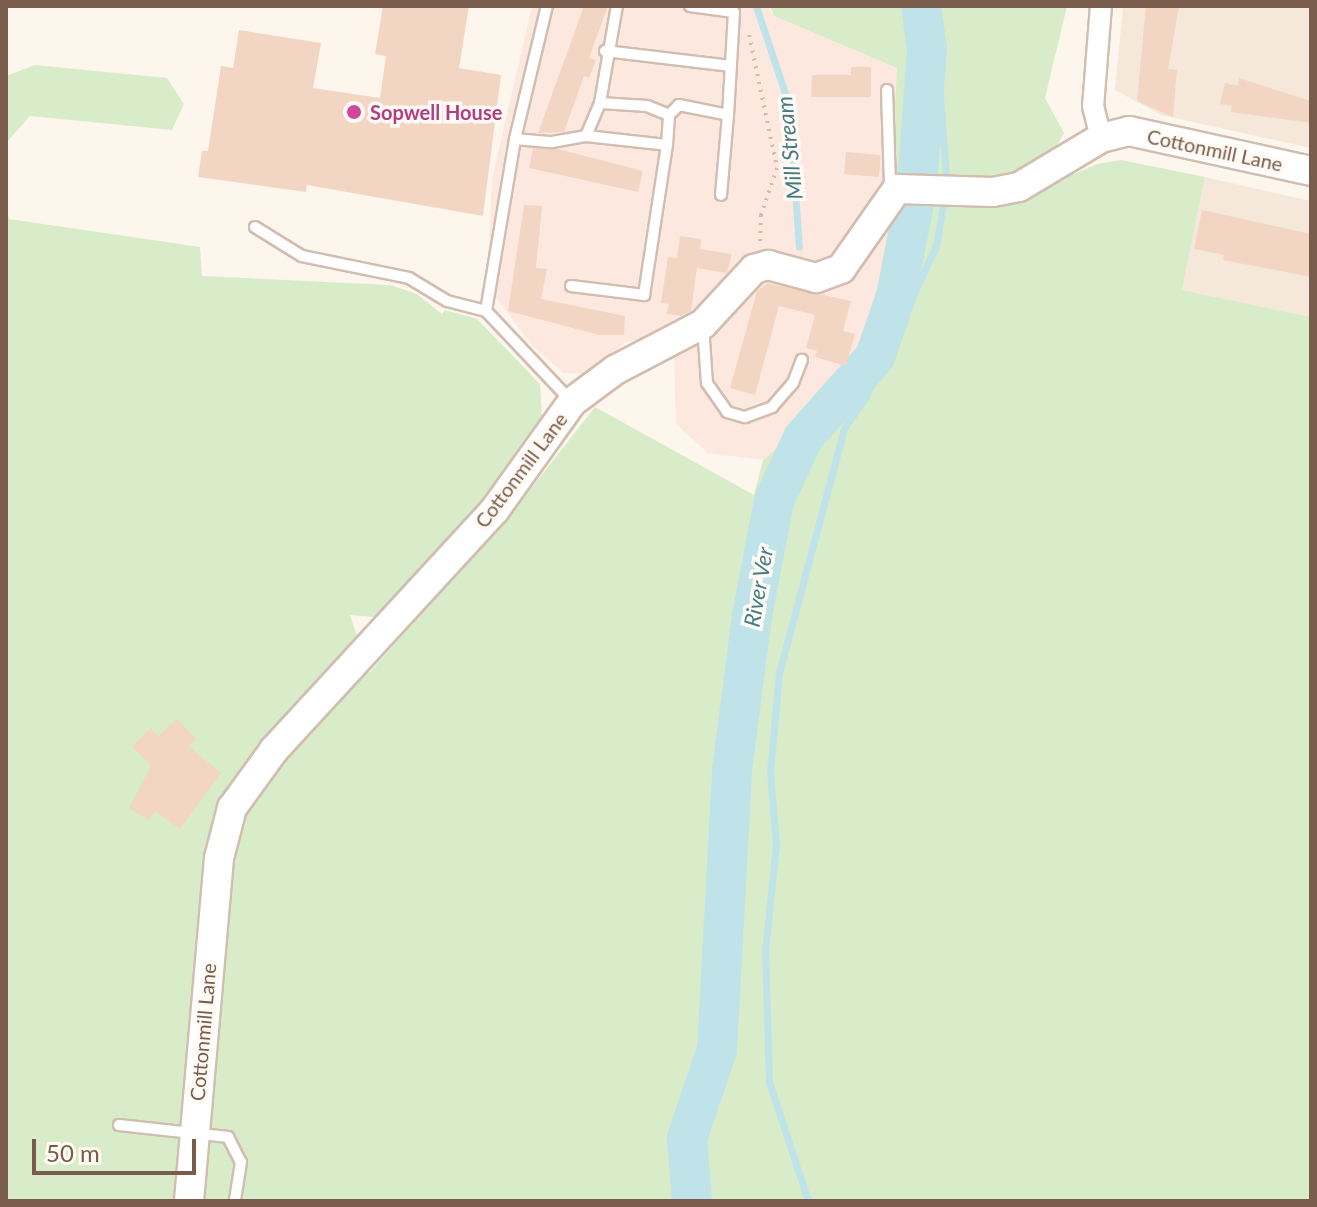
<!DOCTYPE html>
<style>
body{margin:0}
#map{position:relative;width:1317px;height:1207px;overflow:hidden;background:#fdf6ec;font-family:Lato,sans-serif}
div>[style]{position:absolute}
.residential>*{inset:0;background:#f5e8da}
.commercial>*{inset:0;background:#fde8e0}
.green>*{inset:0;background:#d8ecc9}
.stream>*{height:7px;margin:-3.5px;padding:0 3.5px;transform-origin:3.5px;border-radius:3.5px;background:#bfe3e8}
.river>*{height:40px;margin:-20px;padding:0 20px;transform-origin:20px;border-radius:20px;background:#bfe3e8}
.building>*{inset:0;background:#f3d5c3;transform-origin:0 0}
.path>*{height:4px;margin-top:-2px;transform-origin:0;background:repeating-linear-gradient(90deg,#d9b8a5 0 2px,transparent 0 8px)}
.roads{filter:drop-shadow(2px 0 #d1beb0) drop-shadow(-2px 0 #d1beb0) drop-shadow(0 2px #d1beb0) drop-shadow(0 -2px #d1beb0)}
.lane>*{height:10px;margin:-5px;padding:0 5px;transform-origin:5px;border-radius:5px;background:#fff}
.street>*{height:20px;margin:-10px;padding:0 10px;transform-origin:10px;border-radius:10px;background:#fff}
.secondary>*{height:28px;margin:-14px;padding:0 14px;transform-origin:14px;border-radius:14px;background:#fff}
.dots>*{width:22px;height:22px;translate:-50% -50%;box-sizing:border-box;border:4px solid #fffaf3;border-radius:50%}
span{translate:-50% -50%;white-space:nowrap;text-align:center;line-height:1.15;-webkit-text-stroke:7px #fffaf3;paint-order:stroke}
.hotel-label{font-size:20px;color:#b23c85;font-weight:700}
.left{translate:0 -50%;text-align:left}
.street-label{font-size:20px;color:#7a5c4d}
.water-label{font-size:22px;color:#437c86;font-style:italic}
.frame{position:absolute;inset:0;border:8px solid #7a5c4d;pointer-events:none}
.scale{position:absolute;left:32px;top:1139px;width:164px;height:36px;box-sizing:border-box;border:4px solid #7a5c4d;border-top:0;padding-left:10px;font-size:24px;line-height:28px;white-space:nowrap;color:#7a5c4d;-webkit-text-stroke:6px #fffaf3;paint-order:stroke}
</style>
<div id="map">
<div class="residential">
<i style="clip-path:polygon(1123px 6px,1311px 6px,1311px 148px,1161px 115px,1115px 90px)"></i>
<i style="clip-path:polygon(1205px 177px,1311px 201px,1311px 317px,1182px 290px)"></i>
</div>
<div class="commercial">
<i style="clip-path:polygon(532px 6px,768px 6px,774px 16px,897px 68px,891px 174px,906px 214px,892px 290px,868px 354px,828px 404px,763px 460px,708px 453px,676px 424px,673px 330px,624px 343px,603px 364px,583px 374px,564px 373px,533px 347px,487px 285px,492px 179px)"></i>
</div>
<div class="green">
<i style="clip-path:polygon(770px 6px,1067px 6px,1045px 98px,1064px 133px,1050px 158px,1005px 177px,891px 174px,897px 68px,774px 16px)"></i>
<i style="clip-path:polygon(35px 65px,167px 78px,184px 104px,172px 130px,30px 116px,6px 143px,6px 76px)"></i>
<i style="clip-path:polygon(1121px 160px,1205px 177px,1182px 290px,1311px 317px,1311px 1201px,6px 1201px,6px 209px,9px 219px,200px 247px,202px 276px,391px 285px,417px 294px,442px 314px,445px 310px,477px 319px,540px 384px,542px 417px,462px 533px,383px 618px,350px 615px,369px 673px,515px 509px,595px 407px,754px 495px,763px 460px,828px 404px,868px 354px,892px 290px,906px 214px,917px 203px,1040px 189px,1097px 164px)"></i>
</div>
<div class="stream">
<i style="left:756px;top:6px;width:104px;rotate:71.6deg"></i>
<i style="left:789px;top:105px;width:142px;rotate:86deg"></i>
<i style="left:927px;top:49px;width:47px;rotate:73.9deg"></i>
<i style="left:940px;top:94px;width:84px;rotate:85.9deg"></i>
<i style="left:808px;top:1201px;width:125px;rotate:-108.1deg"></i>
<i style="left:769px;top:1082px;width:131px;rotate:-91.7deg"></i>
<i style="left:765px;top:951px;width:108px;rotate:-84.1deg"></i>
<i style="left:776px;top:844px;width:72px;rotate:-94.8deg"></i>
<i style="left:770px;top:772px;width:99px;rotate:-84.8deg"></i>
<i style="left:779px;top:673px;width:253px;rotate:-75.1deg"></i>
<i style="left:844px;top:428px;width:37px;rotate:-55deg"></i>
<i style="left:865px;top:398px;width:168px;rotate:-65deg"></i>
<i style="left:936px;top:246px;width:48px;rotate:-80.3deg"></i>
</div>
<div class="river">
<i style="left:692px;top:1201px;width:63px;rotate:-94.5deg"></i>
<i style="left:687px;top:1138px;width:93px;rotate:-71.2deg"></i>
<i style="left:717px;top:1050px;width:280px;rotate:-86.9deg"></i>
<i style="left:732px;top:770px;width:155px;rotate:-82.6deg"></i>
<i style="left:752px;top:616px;width:117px;rotate:-79.2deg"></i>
<i style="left:774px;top:501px;width:69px;rotate:-65.3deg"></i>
<i style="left:803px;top:438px;width:108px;rotate:-48.4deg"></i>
<i style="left:875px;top:357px;width:65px;rotate:-71deg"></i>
<i style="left:896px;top:296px;width:110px;rotate:-79deg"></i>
<i style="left:917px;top:188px;width:139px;rotate:-85.9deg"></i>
<i style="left:927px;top:49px;width:43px;rotate:-97.9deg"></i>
</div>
<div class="building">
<i style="clip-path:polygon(383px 6px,469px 6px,459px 68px,501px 75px,483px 216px,307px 185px,306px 192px,198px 177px,202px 151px,208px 151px,221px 66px,233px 68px,239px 30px,321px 43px,313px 88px,380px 98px,386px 56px,375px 54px)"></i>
<i style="clip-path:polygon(584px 6px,608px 6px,589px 58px,596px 60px,589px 78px,584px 76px,564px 132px,538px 133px)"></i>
<i style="clip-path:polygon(1146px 6px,1179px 6px,1168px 69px,1177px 70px,1173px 117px,1137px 101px)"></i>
<i style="clip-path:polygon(851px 67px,871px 67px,871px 97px,811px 97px,812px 75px,851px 75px)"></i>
<i style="clip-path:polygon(1239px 78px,1311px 101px,1311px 123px,1231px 112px,1232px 106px,1220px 104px,1225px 83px,1238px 86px)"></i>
<i style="clip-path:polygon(533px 148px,558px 149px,643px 171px,638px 192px,529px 168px)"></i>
<i style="left:846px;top:152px;width:35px;height:22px;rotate:5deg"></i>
<i style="clip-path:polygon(524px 205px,542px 206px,536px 268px,547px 269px,541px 299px,625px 316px,624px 335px,599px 335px,508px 311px)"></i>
<i style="clip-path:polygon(1202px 210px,1311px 234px,1311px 277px,1223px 260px,1224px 255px,1194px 249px)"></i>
<i style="clip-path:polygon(680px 236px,701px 239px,700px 249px,732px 254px,727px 273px,697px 268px,691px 311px,681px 316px,667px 314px,669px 304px,661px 303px,668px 257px,677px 258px)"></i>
<i style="clip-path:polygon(768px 283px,851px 301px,843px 331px,855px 334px,846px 366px,815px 357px,817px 351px,806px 348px,815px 315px,779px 306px,755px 395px,730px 388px,757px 291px)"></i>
<i style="clip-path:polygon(177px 719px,196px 739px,188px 746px,221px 773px,180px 829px,155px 811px,149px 820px,129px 808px,151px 766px,132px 746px,151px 728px,158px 736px)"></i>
</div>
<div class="path">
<i style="left:749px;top:35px;width:136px;rotate:78.1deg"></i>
<i style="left:777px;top:168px;width:50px;rotate:108.8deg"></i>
<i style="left:761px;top:215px;width:29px;rotate:92deg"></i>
</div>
<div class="roads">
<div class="lane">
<i style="left:690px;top:6px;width:44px;rotate:7.8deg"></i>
<i style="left:734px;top:12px;width:103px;rotate:93.3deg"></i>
<i style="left:605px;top:51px;width:127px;rotate:6.8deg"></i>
<i style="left:887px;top:90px;width:98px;rotate:88.2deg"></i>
<i style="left:600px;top:103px;width:98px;rotate:-80.1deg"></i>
<i style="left:586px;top:136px;width:36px;rotate:-67deg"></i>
<i style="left:600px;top:103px;width:47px;rotate:3.7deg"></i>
<i style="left:647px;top:106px;width:24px;rotate:22deg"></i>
<i style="left:515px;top:139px;width:37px;rotate:5deg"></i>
<i style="left:552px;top:142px;width:35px;rotate:-10deg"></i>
<i style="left:586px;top:136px;width:81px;rotate:6.3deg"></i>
<i style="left:667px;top:145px;width:30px;rotate:-86deg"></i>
<i style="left:669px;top:115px;width:14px;rotate:-45deg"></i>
<i style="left:679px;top:105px;width:50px;rotate:11.5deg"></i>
<i style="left:728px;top:115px;width:80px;rotate:95deg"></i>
<i style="left:255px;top:227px;width:55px;rotate:31.7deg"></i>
<i style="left:302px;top:256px;width:109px;rotate:11.6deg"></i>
<i style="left:409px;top:278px;width:44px;rotate:31.2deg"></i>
<i style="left:447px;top:301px;width:40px;rotate:14.4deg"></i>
<i style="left:486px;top:311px;width:124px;rotate:46.6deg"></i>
<i style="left:571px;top:286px;width:74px;rotate:7deg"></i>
<i style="left:644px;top:295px;width:152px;rotate:-81.3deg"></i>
<i style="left:486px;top:311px;width:174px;rotate:-80.4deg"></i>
<i style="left:515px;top:139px;width:137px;rotate:-76.5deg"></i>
<i style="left:703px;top:325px;width:58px;rotate:86.1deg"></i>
<i style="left:707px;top:383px;width:35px;rotate:55deg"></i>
<i style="left:727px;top:412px;width:19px;rotate:16deg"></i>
<i style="left:745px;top:417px;width:29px;rotate:-20deg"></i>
<i style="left:772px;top:407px;width:32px;rotate:-49deg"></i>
<i style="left:793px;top:383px;width:25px;rotate:-69deg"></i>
<i style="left:119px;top:1125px;width:110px;rotate:6.3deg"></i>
<i style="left:228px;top:1137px;width:28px;rotate:63deg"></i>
<i style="left:241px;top:1162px;width:39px;rotate:99deg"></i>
</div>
<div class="street">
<i style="left:1101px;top:138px;width:32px;rotate:-104deg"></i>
<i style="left:1093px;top:107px;width:101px;rotate:-85.5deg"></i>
</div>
<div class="secondary">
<i style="left:189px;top:1201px;width:344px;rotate:-85deg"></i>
<i style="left:219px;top:858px;width:52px;rotate:-75.4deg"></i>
<i style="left:232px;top:808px;width:72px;rotate:-54.1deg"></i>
<i style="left:274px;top:750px;width:325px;rotate:-47.4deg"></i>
<i style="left:494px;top:511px;width:134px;rotate:-54.4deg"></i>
<i style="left:572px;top:402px;width:54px;rotate:-36.7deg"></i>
<i style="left:615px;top:370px;width:99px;rotate:-27.6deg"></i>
<i style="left:703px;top:324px;width:75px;rotate:-47.2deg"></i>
<i style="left:754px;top:269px;width:15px;rotate:-16deg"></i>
<i style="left:768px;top:265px;width:50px;rotate:15.2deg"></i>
<i style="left:816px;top:278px;width:27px;rotate:-20deg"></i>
<i style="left:841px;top:269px;width:98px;rotate:-55deg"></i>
<i style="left:897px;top:189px;width:96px;rotate:1.8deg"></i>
<i style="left:993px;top:192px;width:26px;rotate:-11deg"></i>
<i style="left:1019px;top:187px;width:96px;rotate:-30.9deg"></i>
<i style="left:1101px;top:138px;width:29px;rotate:-14deg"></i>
<i style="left:1129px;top:131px;width:186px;rotate:12.4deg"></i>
</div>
</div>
<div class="dots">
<i style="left:354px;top:112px;background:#d1479c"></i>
</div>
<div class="hotel-label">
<span class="left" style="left:370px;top:112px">Sopwell House</span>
</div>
<div class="street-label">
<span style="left:1215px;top:150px;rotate:12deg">Cottonmill Lane</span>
<span style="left:521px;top:470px;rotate:-53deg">Cottonmill Lane</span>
<span style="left:203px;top:1032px;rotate:-85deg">Cottonmill Lane</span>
</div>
<div class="water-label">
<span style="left:789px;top:148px;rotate:-96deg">Mill Stream</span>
<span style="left:758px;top:587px;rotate:-80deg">River Ver</span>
</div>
<div class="frame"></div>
<div class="scale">50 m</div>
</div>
